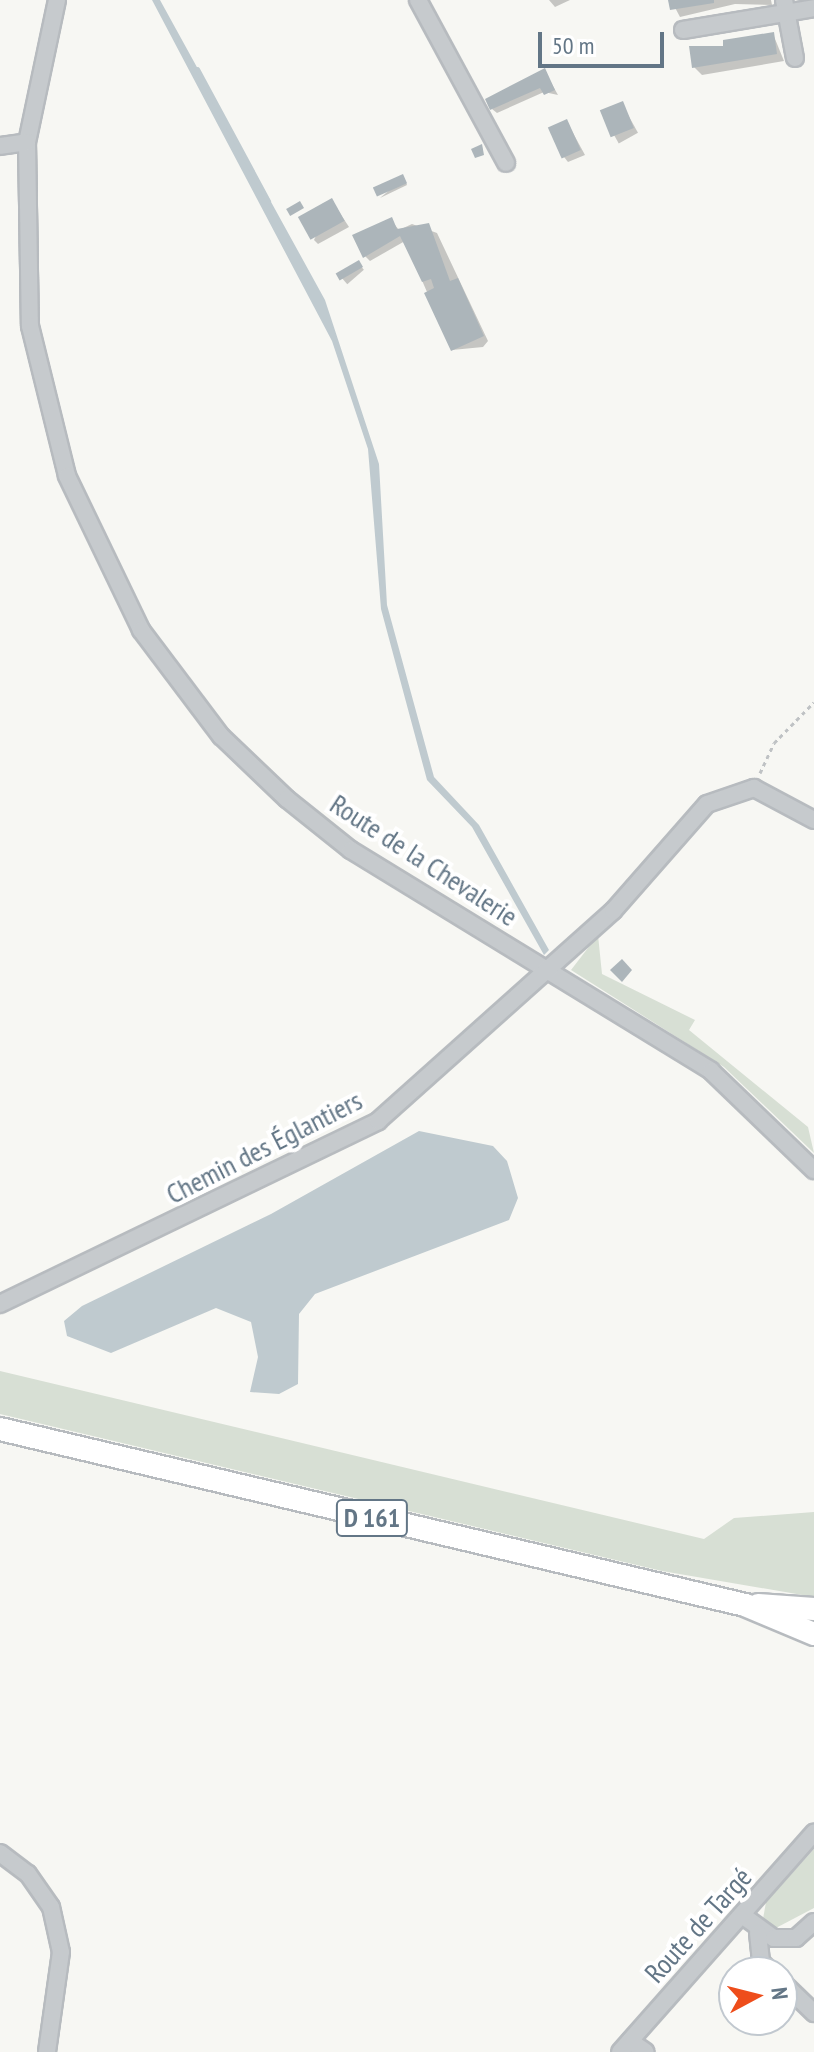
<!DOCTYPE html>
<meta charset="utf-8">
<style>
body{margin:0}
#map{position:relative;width:814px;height:2052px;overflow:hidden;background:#f7f7f3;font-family:"PT Sans Narrow",sans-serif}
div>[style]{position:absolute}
.green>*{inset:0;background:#d7dfd4}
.water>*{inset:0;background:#bfcacf}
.shadow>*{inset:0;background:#0003;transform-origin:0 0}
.stream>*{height:5px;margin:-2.5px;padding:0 2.5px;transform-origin:2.5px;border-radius:2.5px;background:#bfcacf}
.building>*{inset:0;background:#acb5ba;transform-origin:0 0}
.path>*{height:3px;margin-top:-1.5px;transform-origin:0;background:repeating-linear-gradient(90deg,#bfc2c4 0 4px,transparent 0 8px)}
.roads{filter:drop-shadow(2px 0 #b7bbbf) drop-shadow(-2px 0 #b7bbbf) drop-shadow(0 2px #b7bbbf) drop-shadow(0 -2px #b7bbbf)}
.minor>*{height:16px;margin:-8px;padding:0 8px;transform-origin:8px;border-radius:8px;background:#c6cacd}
.major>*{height:22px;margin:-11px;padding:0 11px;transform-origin:11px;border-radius:11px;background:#fff}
span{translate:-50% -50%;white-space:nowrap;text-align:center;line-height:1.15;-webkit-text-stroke:8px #fff;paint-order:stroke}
.shield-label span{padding:2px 6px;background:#fff;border:2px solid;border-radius:6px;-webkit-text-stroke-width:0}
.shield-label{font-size:26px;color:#637686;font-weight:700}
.street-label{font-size:28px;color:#637686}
.north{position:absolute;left:718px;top:1956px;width:80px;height:80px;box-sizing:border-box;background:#fff;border:2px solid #c1c8cf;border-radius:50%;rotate:83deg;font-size:22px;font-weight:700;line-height:32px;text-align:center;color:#637686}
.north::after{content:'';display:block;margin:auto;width:28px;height:36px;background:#ee4d1b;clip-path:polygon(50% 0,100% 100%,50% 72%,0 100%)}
.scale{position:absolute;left:538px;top:32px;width:126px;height:36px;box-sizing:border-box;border:4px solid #637686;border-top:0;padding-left:10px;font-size:24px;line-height:28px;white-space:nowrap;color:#637686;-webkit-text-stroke:6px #fff;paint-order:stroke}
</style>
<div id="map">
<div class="green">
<i style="clip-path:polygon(598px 935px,602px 974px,695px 1020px,689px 1030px,808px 1127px,814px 1153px,724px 1067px,571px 970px)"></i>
<i style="clip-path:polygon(0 1371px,704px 1539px,734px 1518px,814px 1512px,814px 1597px,662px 1571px,0 1414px)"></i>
<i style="clip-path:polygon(814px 1849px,814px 1908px,774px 1929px,763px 1919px,766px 1902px)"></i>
</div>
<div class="water">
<i style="clip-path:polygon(152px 0,160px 0,325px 300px,379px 464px,387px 605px,434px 777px,479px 825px,549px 950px,544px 955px,472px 827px,427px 780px,381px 609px,368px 449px,332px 341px)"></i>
<i style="clip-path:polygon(419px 1131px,493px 1146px,507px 1161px,518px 1198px,509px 1220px,315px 1294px,299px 1314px,298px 1384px,279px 1394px,250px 1392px,258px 1357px,251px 1322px,216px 1308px,111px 1353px,67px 1336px,64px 1321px,82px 1306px,271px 1214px)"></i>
</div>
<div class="shadow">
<i style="clip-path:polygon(549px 0,570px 0,555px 7px)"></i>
<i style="clip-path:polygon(671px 0,771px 0,772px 5px,735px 4px,680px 17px)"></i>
<i style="clip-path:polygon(773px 34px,784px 61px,702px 75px,694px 67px)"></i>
<i style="clip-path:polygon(544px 70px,558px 95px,544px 92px,497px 113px,492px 109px)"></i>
<i style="left:622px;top:104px;width:33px;height:22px;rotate:61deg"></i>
<i style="clip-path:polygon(567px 122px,585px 155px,568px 162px,564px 157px)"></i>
<i style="clip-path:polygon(404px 178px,407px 185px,380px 198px)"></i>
<i style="clip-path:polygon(332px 201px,349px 227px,318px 244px,314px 240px)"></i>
<i style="clip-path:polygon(391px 220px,399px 230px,412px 224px,437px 233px,488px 341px,483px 347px,452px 350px,405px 241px,370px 261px,365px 256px)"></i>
<i style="left:358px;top:263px;width:9px;height:22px;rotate:49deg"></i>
</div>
<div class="stream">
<i style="left:197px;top:69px;width:150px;rotate:61.7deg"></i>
</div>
<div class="building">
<i style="clip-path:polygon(668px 0,714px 0,714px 3px,670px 10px)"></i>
<i style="clip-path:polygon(774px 32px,777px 54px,692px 68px,689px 46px,723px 46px,723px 40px)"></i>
<i style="clip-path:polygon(545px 68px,555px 90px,544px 95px,540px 88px,490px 110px,485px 99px)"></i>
<i style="left:623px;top:101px;width:29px;height:25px;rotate:68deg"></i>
<i style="left:567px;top:119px;width:34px;height:21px;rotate:66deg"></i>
<i style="clip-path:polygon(482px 144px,484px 155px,475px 158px,471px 149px)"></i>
<i style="left:403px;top:174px;width:10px;height:33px;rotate:66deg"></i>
<i style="left:332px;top:198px;width:26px;height:39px;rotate:61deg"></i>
<i style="left:300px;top:201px;width:8px;height:16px;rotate:60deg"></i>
<i style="clip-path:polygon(392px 217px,397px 229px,429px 223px,450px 281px,458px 278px,484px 336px,451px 351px,424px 293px,434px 288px,431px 279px,422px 282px,400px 236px,363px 258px,352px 235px)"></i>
<i style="left:359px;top:260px;width:8px;height:27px;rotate:60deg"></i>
<i style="clip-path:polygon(622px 959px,632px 970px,622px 982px,610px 970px)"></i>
</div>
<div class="path">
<i style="left:760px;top:773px;width:33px;rotate:-65deg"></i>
<i style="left:774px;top:743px;width:57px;rotate:-45.7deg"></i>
</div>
<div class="roads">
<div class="minor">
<i style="left:57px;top:0;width:145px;rotate:101.9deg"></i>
<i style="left:27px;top:142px;width:184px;rotate:89.1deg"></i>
<i style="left:30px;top:326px;width:154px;rotate:76.1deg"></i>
<i style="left:67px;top:476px;width:171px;rotate:64.3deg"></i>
<i style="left:141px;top:630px;width:133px;rotate:53deg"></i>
<i style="left:221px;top:736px;width:91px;rotate:43.7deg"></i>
<i style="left:287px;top:799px;width:82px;rotate:38.6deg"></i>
<i style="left:351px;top:850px;width:422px;rotate:31.5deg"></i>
<i style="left:711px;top:1071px;width:143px;rotate:43.9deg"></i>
<i style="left:418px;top:0;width:185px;rotate:61.6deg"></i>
<i style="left:784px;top:0;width:59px;rotate:79.3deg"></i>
<i style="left:683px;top:30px;width:133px;rotate:-9.5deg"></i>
<i style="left:0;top:146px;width:27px;rotate:-8deg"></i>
<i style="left:0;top:1304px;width:420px;rotate:-25.8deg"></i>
<i style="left:378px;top:1121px;width:315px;rotate:-41.8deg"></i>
<i style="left:613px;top:911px;width:142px;rotate:-48.7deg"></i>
<i style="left:707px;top:804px;width:50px;rotate:-18.8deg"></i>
<i style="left:754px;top:788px;width:68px;rotate:28.1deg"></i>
<i style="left:0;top:1853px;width:35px;rotate:37deg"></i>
<i style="left:28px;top:1874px;width:40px;rotate:55.1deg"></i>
<i style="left:51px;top:1907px;width:46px;rotate:77.5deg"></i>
<i style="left:61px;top:1952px;width:101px;rotate:98deg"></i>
<i style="left:742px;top:1915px;width:39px;rotate:36deg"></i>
<i style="left:774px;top:1938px;width:22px"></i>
<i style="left:796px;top:1938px;width:24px;rotate:-42deg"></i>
<i style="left:758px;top:1933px;width:29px;rotate:84deg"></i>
<i style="left:761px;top:1962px;width:14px;rotate:45deg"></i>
<i style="left:782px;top:1982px;width:45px;rotate:44.1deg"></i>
<i style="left:630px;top:2041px;width:19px;rotate:35deg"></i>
<i style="left:620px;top:2052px;width:293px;rotate:-48.5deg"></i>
</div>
<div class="major">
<i style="left:0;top:1429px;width:766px;rotate:13.29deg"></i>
<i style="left:745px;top:1605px;width:75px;rotate:22.8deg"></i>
<i style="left:758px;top:1605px;width:56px;rotate:4.1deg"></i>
</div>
</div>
<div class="shield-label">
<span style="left:372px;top:1518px">D 161</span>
</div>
<div class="street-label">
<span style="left:424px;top:860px;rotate:33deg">Route de la Chevalerie</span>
<span style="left:264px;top:1147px;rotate:-27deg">Chemin des Églantiers</span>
<span style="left:698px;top:1925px;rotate:-48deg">Route de Targé</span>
</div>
<div class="north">N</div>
<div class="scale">50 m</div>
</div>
